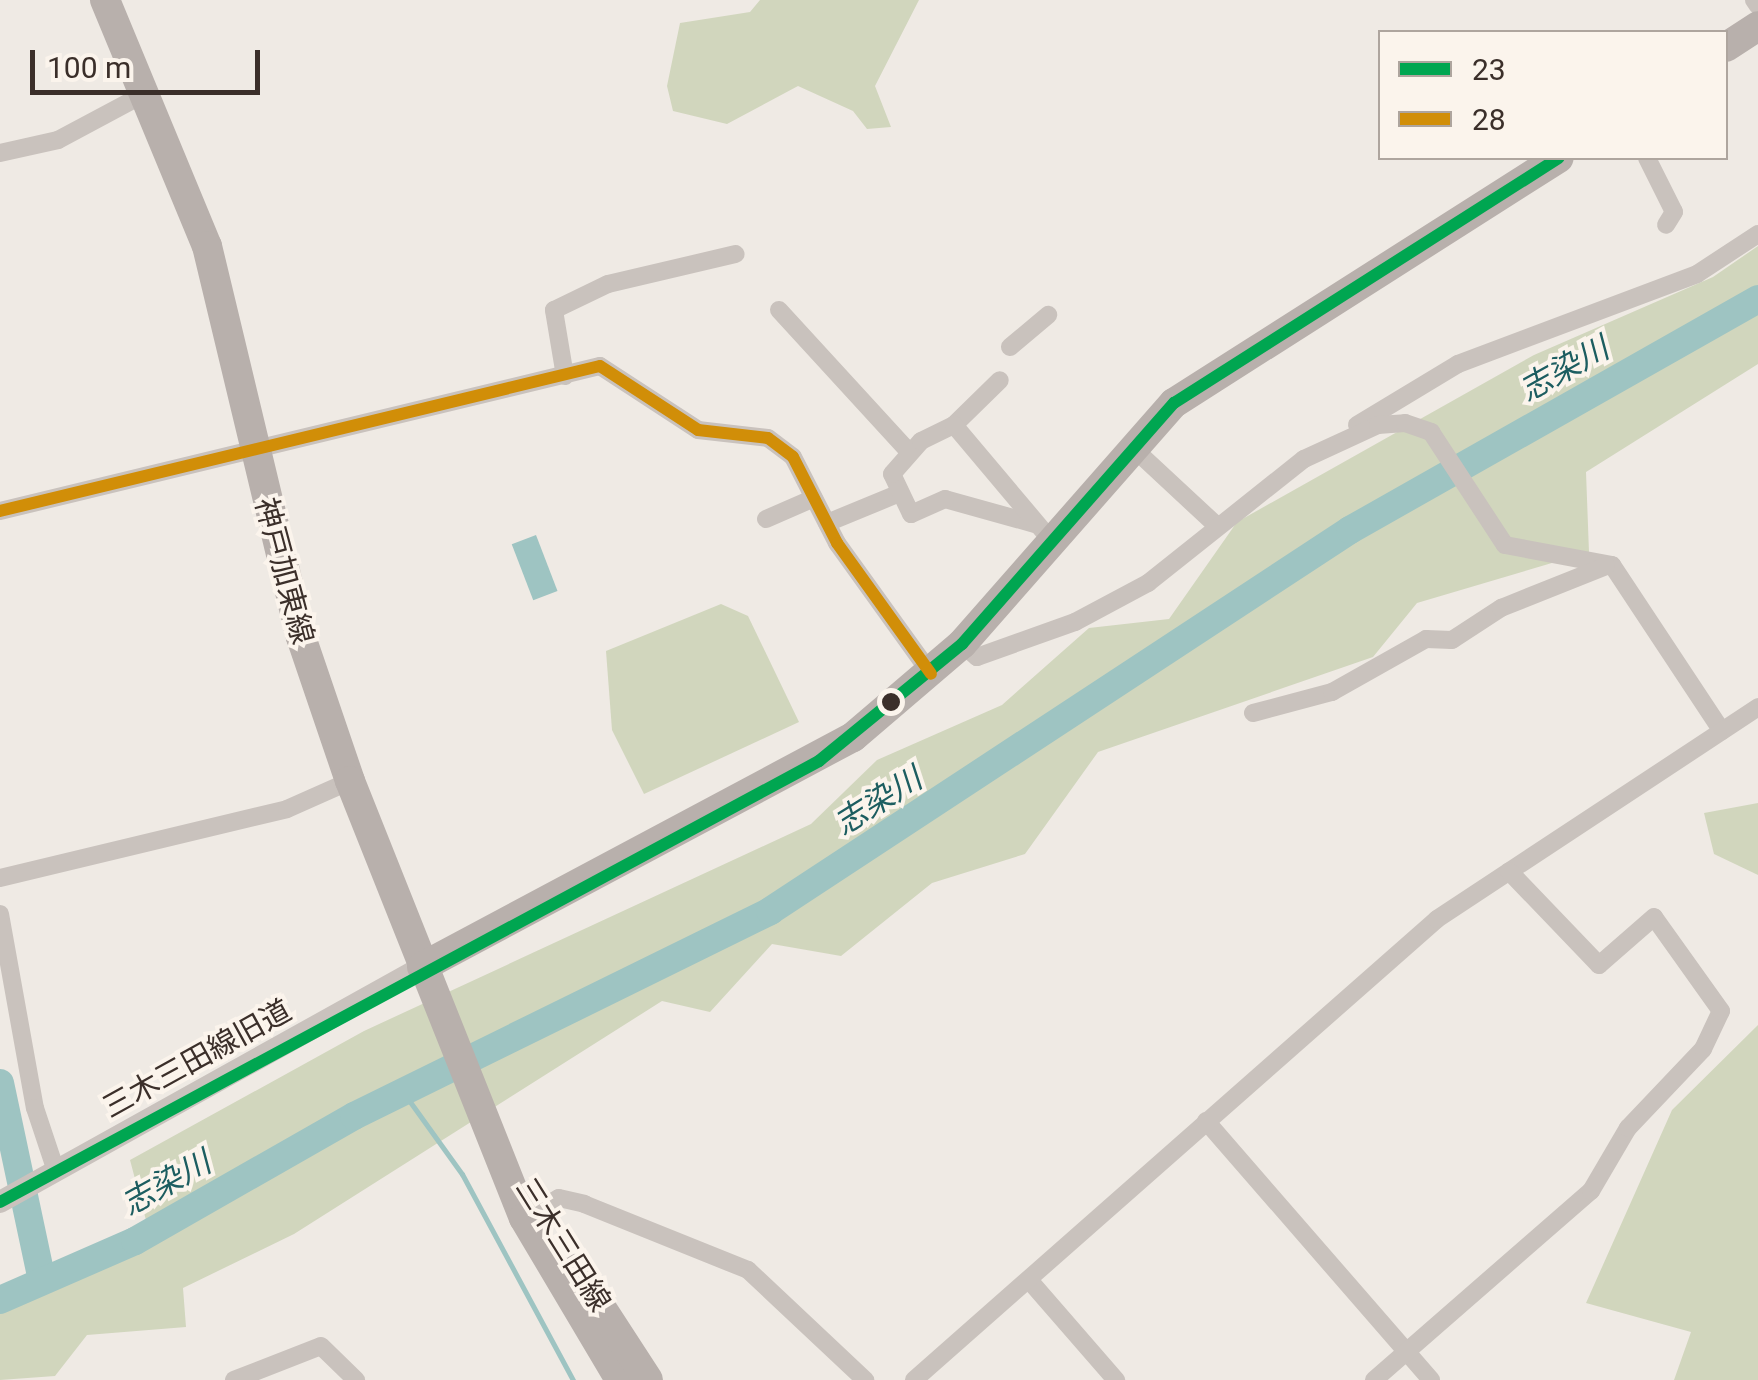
<!DOCTYPE html>
<meta charset="utf-8">
<style>
body{margin:0}
#map{position:relative;width:1758px;height:1380px;overflow:hidden;background:#efeae4;font-family:Roboto,"Noto Sans JP",sans-serif}
div>[style]{position:absolute}
.green>*{inset:0;background:#d1d6bd}
.water>*{inset:0;background:#9ec4c2;transform-origin:0 0}
.stream>*{height:5px;margin:-2.5px;padding:0 2.5px;transform-origin:2.5px;border-radius:2.5px;background:#9ec4c2}
.river>*{height:28px;margin:-14px;padding:0 14px;transform-origin:14px;border-radius:14px;background:#9ec4c2}
.minor>*{height:18px;margin:-9px;padding:0 9px;transform-origin:9px;border-radius:9px;background:#c9c2bd}
.tertiary>*{height:22px;margin:-11px;padding:0 11px;transform-origin:11px;border-radius:11px;background:#c9c2bd}
.primary>*{height:30px;margin:-15px;padding:0 15px;transform-origin:15px;border-radius:15px;background:#b8b0ac}
.bus-1>*{height:12px;margin:-6px;padding:0 6px;transform-origin:6px;border-radius:6px;background:#00a651}
.bus-2>*{height:12px;margin:-6px;padding:0 6px;transform-origin:6px;border-radius:6px;background:#d18e08}
.dots>*{width:28px;height:28px;translate:-50% -50%;box-sizing:border-box;border:5px solid #fbf4ec;border-radius:50%}
span{translate:-50% -50%;white-space:nowrap;text-align:center;line-height:1.15;-webkit-text-stroke:8px #fbf4ec;paint-order:stroke}
.street-label{font-size:30px;color:#3b2f2a}
.water-label{font-size:32px;color:#1c5d60;font-style:italic}
.legend{position:absolute;left:1378px;top:30px;width:350px;height:130px;box-sizing:border-box;background:#fbf4ec;border:2px solid #aea59e;margin:0;padding:12px 18px;list-style:none;font-size:30px;color:#3b2f2a}
.legend li{display:flex;align-items:center;gap:20px;height:50px}
.legend b{width:50px;border:2px solid #aea59e}
.scale{position:absolute;left:30px;top:50px;width:230px;height:45px;box-sizing:border-box;border:5px solid #3b2f2a;border-top:0;padding-left:12px;font-size:30px;line-height:35px;white-space:nowrap;color:#3b2f2a;-webkit-text-stroke:8px #fbf4ec;paint-order:stroke}
</style>
<div id="map">
<div class="green">
<i style="clip-path:polygon(760px 0,919px 0,875px 86px,891px 127px,867px 129px,853px 111px,798px 86px,727px 124px,673px 111px,667px 86px,680px 23px,750px 12px)"></i>
<i style="clip-path:polygon(1758px 246px,1758px 364px,1586px 472px,1589px 552px,1417px 603px,1373px 657px,1098px 752px,1025px 854px,932px 883px,841px 956px,772px 944px,710px 1012px,662px 1001px,294px 1234px,183px 1288px,186px 1327px,87px 1335px,55px 1376px,0 1380px,0 1313px,151px 1239px,130px 1160px,364px 1031px,811px 824px,877px 760px,1002px 705px,1089px 628px,1169px 619px,1237px 522px,1534px 355px,1713px 277px)"></i>
<i style="clip-path:polygon(721px 604px,748px 616px,799px 722px,644px 794px,612px 730px,606px 651px)"></i>
<i style="clip-path:polygon(1758px 803px,1758px 875px,1714px 854px,1704px 813px)"></i>
<i style="clip-path:polygon(1758px 1025px,1758px 1380px,1674px 1380px,1691px 1332px,1586px 1303px,1672px 1110px)"></i>
</div>
<div class="water">
<i style="left:536px;top:535px;width:60px;height:26px;rotate:69deg"></i>
</div>
<div class="stream">
<i style="left:403px;top:1092px;width:101px;rotate:54.3deg"></i>
<i style="left:462px;top:1174px;width:234px;rotate:61.7deg"></i>
</div>
<div class="river">
<i style="left:0;top:1083px;width:202px;rotate:78deg"></i>
<i style="left:0;top:1300px;width:147px;rotate:-23.6deg"></i>
<i style="left:135px;top:1241px;width:252px;rotate:-29.7deg"></i>
<i style="left:354px;top:1116px;width:464px;rotate:-26.2deg"></i>
<i style="left:770px;top:911px;width:694px;rotate:-33.3deg"></i>
<i style="left:1350px;top:530px;width:469px;rotate:-29.5deg"></i>
</div>
<div class="minor">
<i style="left:1754px;top:0;width:7px;rotate:56deg"></i>
<i style="left:0;top:153px;width:59px;rotate:-12.6deg"></i>
<i style="left:58px;top:140px;width:100px;rotate:-28.1deg"></i>
<i style="left:1647px;top:158px;width:60px;rotate:63.4deg"></i>
<i style="left:1674px;top:212px;width:15px;rotate:122deg"></i>
<i style="left:779px;top:310px;width:193px;rotate:47.5deg"></i>
<i style="left:1010px;top:347px;width:50px;rotate:-40.1deg"></i>
<i style="left:565px;top:376px;width:67px;rotate:-99.5deg"></i>
<i style="left:554px;top:310px;width:60px;rotate:-25.7deg"></i>
<i style="left:608px;top:284px;width:131px;rotate:-13.2deg"></i>
<i style="left:954px;top:425px;width:64px;rotate:-44.4deg"></i>
<i style="left:1357px;top:425px;width:118px;rotate:-31.1deg"></i>
<i style="left:1458px;top:364px;width:255px;rotate:-20.6deg"></i>
<i style="left:1697px;top:274px;width:73px;rotate:-33.3deg"></i>
<i style="left:1131px;top:446px;width:113px;rotate:42.9deg"></i>
<i style="left:0;top:511px;width:617px;rotate:-13.59deg"></i>
<i style="left:600px;top:366px;width:117px;rotate:33.1deg"></i>
<i style="left:698px;top:430px;width:70px;rotate:6.5deg"></i>
<i style="left:768px;top:438px;width:31px;rotate:37deg"></i>
<i style="left:793px;top:457px;width:97px;rotate:62.9deg"></i>
<i style="left:837px;top:543px;width:161px;rotate:54.3deg"></i>
<i style="left:766px;top:519px;width:52px;rotate:-23.6deg"></i>
<i style="left:827px;top:523px;width:74px;rotate:-22.4deg"></i>
<i style="left:1035px;top:524px;width:93px;rotate:-164.5deg"></i>
<i style="left:945px;top:499px;width:37px;rotate:156deg"></i>
<i style="left:911px;top:514px;width:44px;rotate:-115.4deg"></i>
<i style="left:892px;top:474px;width:44px;rotate:-48.7deg"></i>
<i style="left:921px;top:441px;width:37px;rotate:-26deg"></i>
<i style="left:954px;top:425px;width:148px;rotate:49.9deg"></i>
<i style="left:962px;top:644px;width:20px;rotate:41deg"></i>
<i style="left:977px;top:657px;width:104px;rotate:-19.7deg"></i>
<i style="left:1075px;top:622px;width:83px;rotate:-28.1deg"></i>
<i style="left:1148px;top:583px;width:199px;rotate:-38.5deg"></i>
<i style="left:1304px;top:459px;width:81px;rotate:-24.7deg"></i>
<i style="left:1378px;top:425px;width:27px;rotate:-4deg"></i>
<i style="left:1405px;top:423px;width:28px;rotate:19deg"></i>
<i style="left:1431px;top:432px;width:135px;rotate:56.8deg"></i>
<i style="left:1505px;top:545px;width:109px;rotate:10.6deg"></i>
<i style="left:1612px;top:565px;width:199px;rotate:56.5deg"></i>
<i style="left:1253px;top:713px;width:82px;rotate:-14.9deg"></i>
<i style="left:1332px;top:692px;width:108px;rotate:-29.4deg"></i>
<i style="left:1426px;top:639px;width:26px;rotate:2deg"></i>
<i style="left:1452px;top:640px;width:59px;rotate:-33.1deg"></i>
<i style="left:1501px;top:608px;width:113px;rotate:-21.8deg"></i>
<i style="left:0;top:878px;width:295px;rotate:-13.5deg"></i>
<i style="left:287px;top:809px;width:69px;rotate:-24deg"></i>
<i style="left:0;top:914px;width:197px;rotate:79.8deg"></i>
<i style="left:35px;top:1108px;width:66px;rotate:71.6deg"></i>
<i style="left:1206px;top:1121px;width:343px;rotate:49deg"></i>
<i style="left:524px;top:1218px;width:40px;rotate:-29.7deg"></i>
<i style="left:559px;top:1198px;width:26px;rotate:13deg"></i>
<i style="left:584px;top:1204px;width:177px;rotate:21.9deg"></i>
<i style="left:748px;top:1270px;width:161px;rotate:43.2deg"></i>
<i style="left:1029px;top:1280px;width:133px;rotate:49deg"></i>
<i style="left:234px;top:1380px;width:93px;rotate:-21.3deg"></i>
<i style="left:321px;top:1346px;width:49px;rotate:44.2deg"></i>
<i style="left:914px;top:1380px;width:697px;rotate:-41.39deg"></i>
<i style="left:1437px;top:919px;width:385px;rotate:-33.4deg"></i>
<i style="left:1374px;top:1380px;width:288px;rotate:-41.1deg"></i>
<i style="left:1591px;top:1191px;width:73px;rotate:-59.6deg"></i>
<i style="left:1628px;top:1128px;width:109px;rotate:-46.5deg"></i>
<i style="left:1703px;top:1049px;width:42px;rotate:-64.7deg"></i>
<i style="left:1721px;top:1011px;width:115px;rotate:-125.5deg"></i>
<i style="left:1654px;top:917px;width:73px;rotate:138.9deg"></i>
<i style="left:1599px;top:965px;width:130px;rotate:-133.8deg"></i>
</div>
<div class="tertiary">
<i style="left:0;top:1202px;width:483px;rotate:-29.1deg"></i>
</div>
<div class="primary">
<i style="left:105px;top:0;width:266px;rotate:67.5deg"></i>
<i style="left:207px;top:246px;width:402px;rotate:76.5deg"></i>
<i style="left:301px;top:637px;width:152px;rotate:71.2deg"></i>
<i style="left:350px;top:781px;width:470px;rotate:68.3deg"></i>
<i style="left:524px;top:1218px;width:188px;rotate:59.3deg"></i>
<i style="left:1726px;top:47px;width:38px;rotate:-33deg"></i>
<i style="left:422px;top:967px;width:489px;rotate:-28.1deg"></i>
<i style="left:853px;top:737px;width:143px;rotate:-40.5deg"></i>
<i style="left:962px;top:644px;width:321px;rotate:-48.7deg"></i>
<i style="left:1174px;top:403px;width:456px;rotate:-32.5deg"></i>
<i style="left:576px;top:1269px;width:132px;rotate:57deg"></i>
</div>
<div class="bus-1">
<i style="left:0;top:1202px;width:930px;rotate:-28.3deg"></i>
<i style="left:819px;top:761px;width:185px;rotate:-39.3deg"></i>
<i style="left:962px;top:644px;width:321px;rotate:-48.7deg"></i>
<i style="left:1174px;top:403px;width:456px;rotate:-32.5deg"></i>
</div>
<div class="bus-2">
<i style="left:0;top:511px;width:617px;rotate:-13.59deg"></i>
<i style="left:600px;top:366px;width:117px;rotate:33.1deg"></i>
<i style="left:698px;top:430px;width:70px;rotate:6.5deg"></i>
<i style="left:768px;top:438px;width:31px;rotate:37deg"></i>
<i style="left:793px;top:457px;width:97px;rotate:62.9deg"></i>
<i style="left:837px;top:543px;width:161px;rotate:54.3deg"></i>
</div>
<div class="dots">
<i style="left:891px;top:702px;background:#3b2f2a"></i>
</div>
<div class="street-label">
<span style="left:284px;top:571px;rotate:75deg">神戸加東線</span>
<span style="left:197px;top:1059px;rotate:-29deg">三木三田線旧道</span>
<span style="left:563px;top:1245px;rotate:58deg">三木三田線</span>
</div>
<div class="water-label">
<span style="left:1564px;top:369px;rotate:-29deg">志染川</span>
<span style="left:878px;top:801px;rotate:-32deg">志染川</span>
<span style="left:166px;top:1183px;rotate:-29deg">志染川</span>
</div>
<ul class="legend">
<li><b style="height:12px;background:#00a651"></b>23</li>
<li><b style="height:12px;background:#d18e08"></b>28</li>
</ul>
<div class="scale">100 m</div>
</div>
